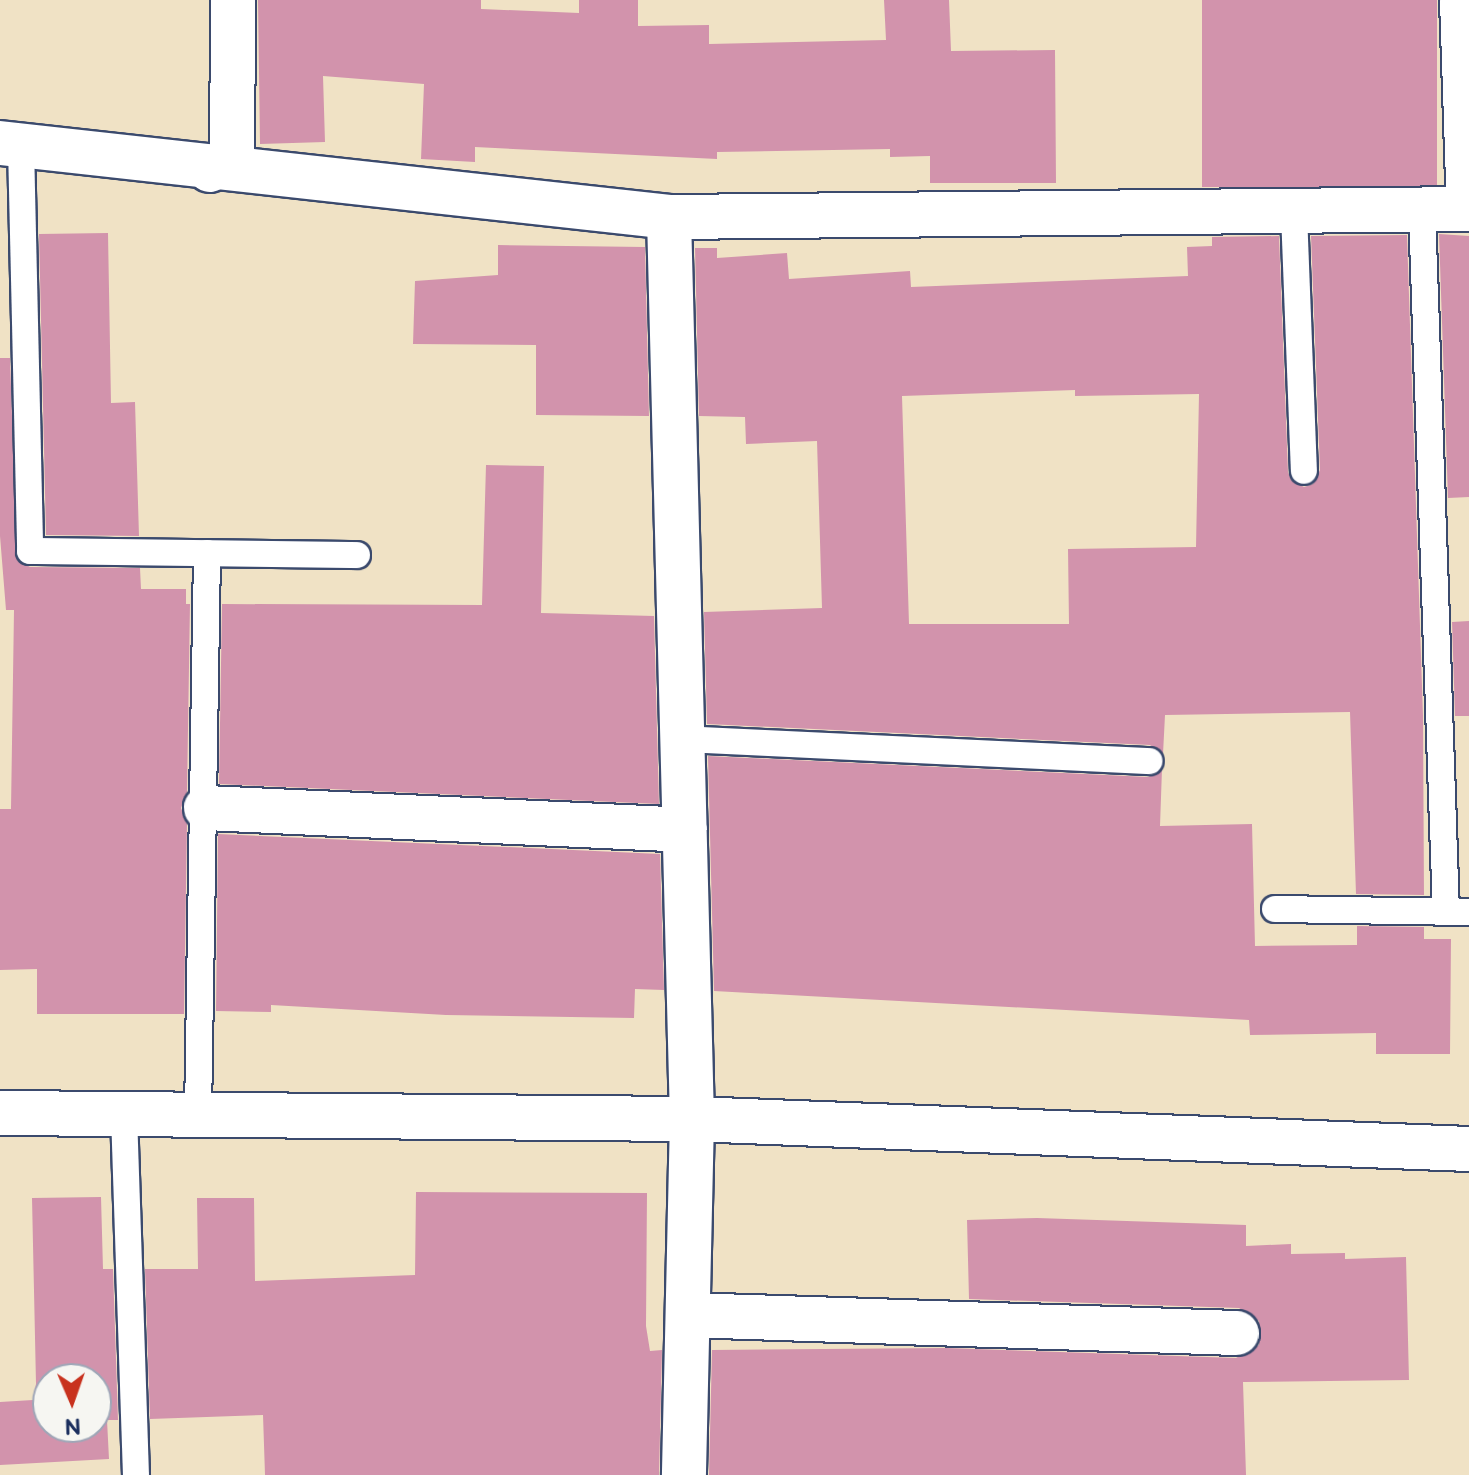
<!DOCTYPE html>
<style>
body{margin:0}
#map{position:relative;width:1469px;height:1475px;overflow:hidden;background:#f0e2c5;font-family:"Balsamiq Sans",sans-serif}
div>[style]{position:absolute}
.building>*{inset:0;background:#d293ac;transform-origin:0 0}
.roads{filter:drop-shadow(2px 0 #3b4a6d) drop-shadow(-2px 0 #3b4a6d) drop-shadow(0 2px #3b4a6d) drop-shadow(0 -2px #3b4a6d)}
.service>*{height:26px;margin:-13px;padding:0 13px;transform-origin:13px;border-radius:13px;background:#fff}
.minor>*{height:44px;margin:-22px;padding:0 22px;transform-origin:22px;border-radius:22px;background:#fff}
.tertiary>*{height:44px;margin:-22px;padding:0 22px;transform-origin:22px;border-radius:22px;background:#fff}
span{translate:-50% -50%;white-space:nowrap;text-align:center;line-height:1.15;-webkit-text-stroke:7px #f6f6f2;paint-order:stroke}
.north{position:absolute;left:32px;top:1363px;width:80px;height:80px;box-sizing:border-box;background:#f6f6f2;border:2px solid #9ea6b7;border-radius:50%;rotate:178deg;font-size:22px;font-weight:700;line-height:32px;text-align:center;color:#1b2f5e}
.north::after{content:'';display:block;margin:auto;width:28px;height:36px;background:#c8321e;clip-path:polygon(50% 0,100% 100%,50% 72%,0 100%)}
</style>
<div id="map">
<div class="building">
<i style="clip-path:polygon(258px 0,481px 0,481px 9px,579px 13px,579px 0,638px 0,638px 26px,709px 25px,709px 44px,886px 40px,884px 0,949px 0,951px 51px,1055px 50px,1056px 183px,930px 183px,930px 156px,890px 157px,890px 149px,717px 152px,717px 159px,475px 147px,475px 162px,421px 159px,424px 84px,323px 76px,325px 142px,260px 144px)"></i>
<i style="left:1202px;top:0;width:235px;height:187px"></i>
<i style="clip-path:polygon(108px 233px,111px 403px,135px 402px,139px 536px,46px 535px,39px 234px)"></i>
<i style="clip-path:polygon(1439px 234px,1469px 236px,1469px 497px,1448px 498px)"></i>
<i style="clip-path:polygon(evenodd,1407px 235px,1423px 716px,1424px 895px,1356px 894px,1350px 712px,1165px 715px,1163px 754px,1150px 745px,707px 724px,704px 612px,822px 608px,817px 441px,746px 444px,745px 417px,699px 416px,695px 248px,717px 248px,717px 258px,787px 253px,789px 279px,910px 271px,911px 287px,1188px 276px,1187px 247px,1212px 246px,1212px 237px,1279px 236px,1288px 472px,1291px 480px,1304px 487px,1313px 484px,1320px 470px,1311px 236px,1407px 235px,1075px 390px,1075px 396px,1199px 394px,1196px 547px,1068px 549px,1069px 624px,909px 624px,902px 396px,1075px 390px)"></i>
<i style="clip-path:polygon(498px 245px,645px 247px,649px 416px,536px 415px,536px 345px,413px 344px,415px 281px,498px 275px)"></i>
<i style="clip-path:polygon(0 358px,10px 358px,17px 560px,30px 567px,140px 568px,141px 589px,186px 589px,186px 604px,190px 604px,187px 792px,181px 808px,187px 823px,184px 1014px,37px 1014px,37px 969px,0 970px,0 809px,11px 809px,14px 610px,6px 610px,0 536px)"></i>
<i style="clip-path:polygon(486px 465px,544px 466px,541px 613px,654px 616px,659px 804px,219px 784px,222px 604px,482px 605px)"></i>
<i style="clip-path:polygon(1469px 621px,1469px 716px,1455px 716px,1452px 622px)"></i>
<i style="clip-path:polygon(708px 756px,1148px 777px,1162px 769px,1160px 826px,1252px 824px,1255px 946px,1357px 945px,1357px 926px,1424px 927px,1424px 939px,1451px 939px,1450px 1054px,1376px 1054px,1376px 1033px,1250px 1035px,1249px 1020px,714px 991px)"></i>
<i style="clip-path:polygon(218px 834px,660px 854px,664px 990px,635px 989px,634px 1018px,446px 1015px,271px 1005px,271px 1012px,216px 1011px)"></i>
<i style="clip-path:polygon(416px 1192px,647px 1193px,646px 1326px,650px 1351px,662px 1350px,659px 1475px,265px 1475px,263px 1415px,150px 1419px,145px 1269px,198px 1269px,197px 1198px,254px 1198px,255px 1281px,415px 1275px)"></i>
<i style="clip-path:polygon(evenodd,101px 1197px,103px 1269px,113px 1269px,118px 1420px,107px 1420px,109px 1459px,0 1465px,0 1402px,33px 1400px,36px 1384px,32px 1198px,101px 1197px,48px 1379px,96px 1379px,96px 1427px,48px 1427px,48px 1379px)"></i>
<i style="clip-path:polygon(1037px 1218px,1246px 1225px,1246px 1246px,1291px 1244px,1291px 1254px,1345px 1253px,1345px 1259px,1406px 1257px,1409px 1380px,1243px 1382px,1246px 1475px,709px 1475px,712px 1350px,946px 1348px,1236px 1358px,1259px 1345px,1259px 1321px,1239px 1308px,969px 1299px,967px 1220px)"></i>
</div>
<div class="roads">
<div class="service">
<i style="left:21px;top:146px;width:405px;rotate:88.7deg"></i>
<i style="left:30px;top:551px;width:327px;rotate:0.7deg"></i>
<i style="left:1422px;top:211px;width:701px;rotate:88.04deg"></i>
<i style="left:1294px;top:213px;width:258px;rotate:87.8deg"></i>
<i style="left:682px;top:739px;width:468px;rotate:2.7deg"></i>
<i style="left:1275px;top:909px;width:194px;rotate:0.9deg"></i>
<i style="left:124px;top:1114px;width:361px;rotate:88.1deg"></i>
<i style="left:198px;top:1115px;width:562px;rotate:-89.08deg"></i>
</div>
<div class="minor">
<i style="left:1462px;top:0;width:209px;rotate:88.1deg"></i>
<i style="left:0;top:143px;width:673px;rotate:6.31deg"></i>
<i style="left:669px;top:217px;width:800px;rotate:-0.57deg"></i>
<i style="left:210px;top:170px;width:26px;rotate:-31deg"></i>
<i style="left:232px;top:157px;width:157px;rotate:-89.6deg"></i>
<i style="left:669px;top:217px;width:902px;rotate:88.54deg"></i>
<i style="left:692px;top:1119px;width:356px;rotate:91.3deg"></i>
<i style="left:206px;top:808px;width:479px;rotate:2.6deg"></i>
<i style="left:688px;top:1315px;width:549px;rotate:1.88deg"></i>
</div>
<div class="tertiary">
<i style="left:0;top:1113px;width:692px;rotate:0.5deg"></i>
<i style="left:692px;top:1119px;width:778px;rotate:2.21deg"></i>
</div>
</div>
<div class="north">N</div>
</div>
